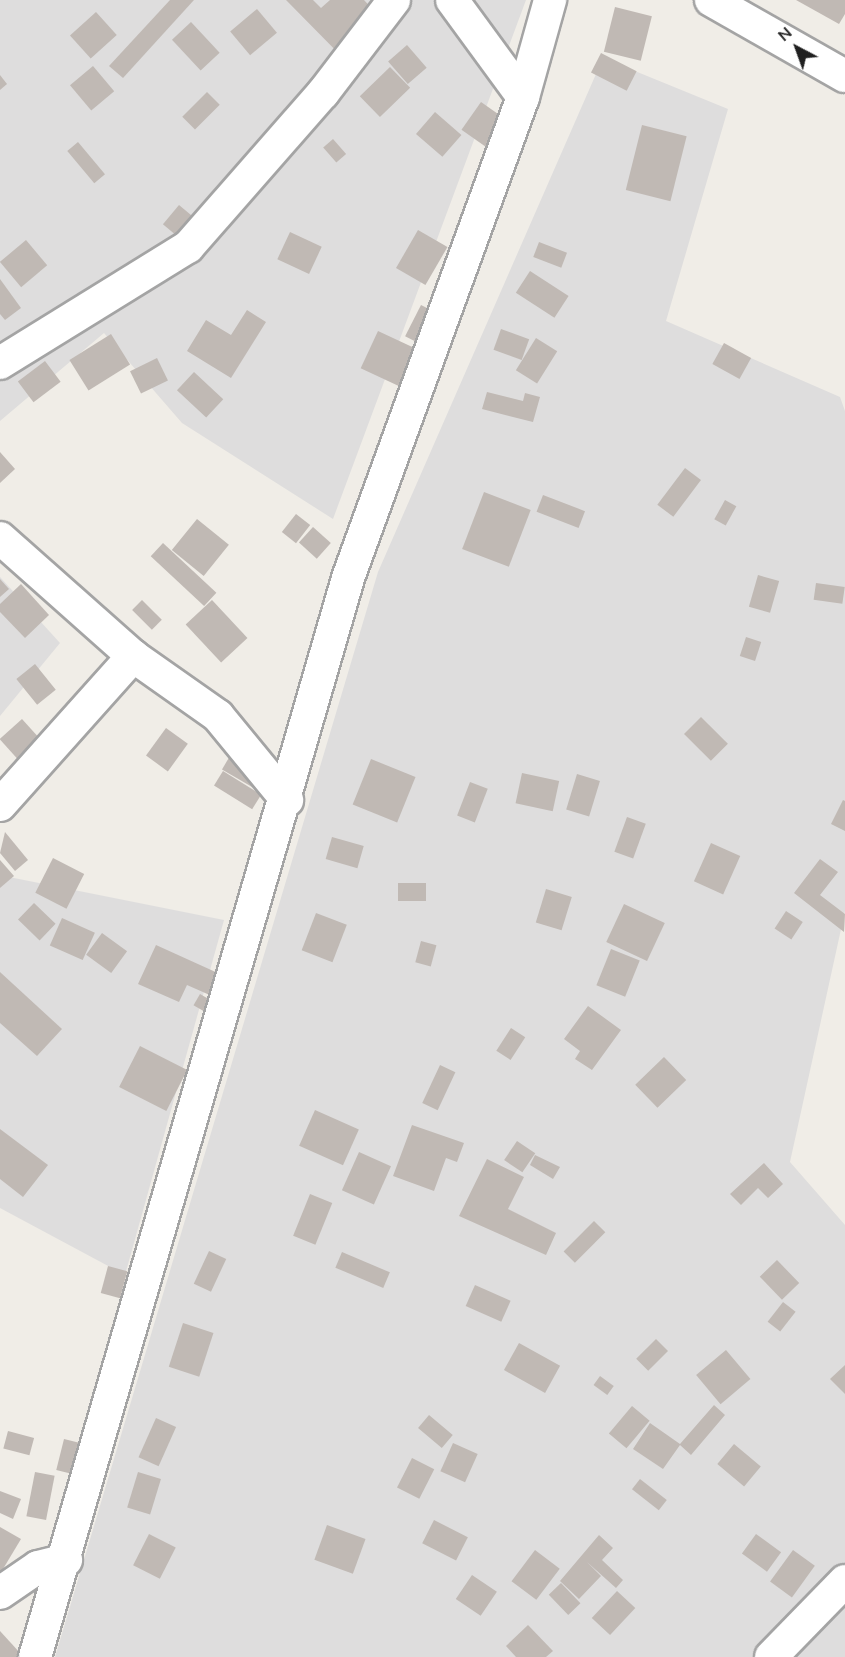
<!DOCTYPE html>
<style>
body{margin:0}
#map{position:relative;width:845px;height:1657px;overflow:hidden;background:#f0ede7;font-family:"Nunito Sans",sans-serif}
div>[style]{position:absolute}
.residential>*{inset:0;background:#dedddd}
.building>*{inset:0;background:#c0b9b4;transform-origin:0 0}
.roads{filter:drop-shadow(2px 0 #a4a4a4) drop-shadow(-2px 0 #a4a4a4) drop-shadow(0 2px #a4a4a4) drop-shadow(0 -2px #a4a4a4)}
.minor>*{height:32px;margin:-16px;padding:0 16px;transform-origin:16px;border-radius:16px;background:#fff}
span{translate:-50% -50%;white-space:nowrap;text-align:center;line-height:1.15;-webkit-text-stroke:4.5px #fff;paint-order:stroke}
.north{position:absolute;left:767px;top:18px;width:60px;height:60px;-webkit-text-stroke:4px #fff;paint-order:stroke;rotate:319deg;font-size:16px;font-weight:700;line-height:24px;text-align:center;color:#202020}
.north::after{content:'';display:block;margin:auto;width:21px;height:27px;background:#202020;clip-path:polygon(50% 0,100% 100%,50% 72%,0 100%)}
</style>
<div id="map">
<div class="residential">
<i style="clip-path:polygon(0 0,526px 0,333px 519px,182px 423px,104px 333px,0 421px)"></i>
<i style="clip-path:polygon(603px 58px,728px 109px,666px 321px,840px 397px,845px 411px,845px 911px,790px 1162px,845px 1225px,845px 1657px,55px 1657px,378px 572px)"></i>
<i style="clip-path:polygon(0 577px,60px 643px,0 716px)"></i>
<i style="clip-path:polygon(9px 877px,224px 920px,125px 1275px,0 1208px,0 880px)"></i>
</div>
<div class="building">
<i style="clip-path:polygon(170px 0,194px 0,123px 78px,109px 66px)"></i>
<i style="clip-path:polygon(286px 0,313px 0,321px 8px,330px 0,364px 0,393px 31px,353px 68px)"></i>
<i style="clip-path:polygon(796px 0,845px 0,845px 14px,839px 24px)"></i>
<i style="left:615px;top:7px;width:38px;height:46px;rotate:14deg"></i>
<i style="left:257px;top:9px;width:31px;height:35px;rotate:50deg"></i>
<i style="left:96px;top:12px;width:31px;height:35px;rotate:48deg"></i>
<i style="left:191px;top:22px;width:42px;height:26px;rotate:47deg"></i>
<i style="left:407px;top:45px;width:30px;height:25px;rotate:49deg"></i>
<i style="left:601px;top:53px;width:40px;height:22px;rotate:27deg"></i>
<i style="left:93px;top:66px;width:33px;height:30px;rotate:50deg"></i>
<i style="left:390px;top:67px;width:29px;height:42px;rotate:46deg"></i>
<i style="clip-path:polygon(0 75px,7px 84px,0 90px)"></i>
<i style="left:207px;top:92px;width:18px;height:35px;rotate:45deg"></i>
<i style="left:481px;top:102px;width:33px;height:34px;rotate:35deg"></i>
<i style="left:435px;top:112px;width:35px;height:29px;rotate:41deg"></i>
<i style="left:642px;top:125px;width:46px;height:67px;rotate:14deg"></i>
<i style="left:333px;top:139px;width:20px;height:13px;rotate:49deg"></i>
<i style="left:78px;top:142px;width:42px;height:14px;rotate:50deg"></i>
<i style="left:179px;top:205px;width:39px;height:25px;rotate:40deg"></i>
<i style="left:418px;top:230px;width:34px;height:44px;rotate:30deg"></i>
<i style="left:290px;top:232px;width:35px;height:30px;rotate:25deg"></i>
<i style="left:26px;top:240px;width:33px;height:34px;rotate:50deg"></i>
<i style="left:539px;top:242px;width:30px;height:16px;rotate:21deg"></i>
<i style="left:530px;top:271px;width:46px;height:26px;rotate:33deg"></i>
<i style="clip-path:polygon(0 279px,21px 308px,5px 320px,0 314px)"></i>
<i style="left:421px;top:305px;width:25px;height:35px;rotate:27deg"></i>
<i style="clip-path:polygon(247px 310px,266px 322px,231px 378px,187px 351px,206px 320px,231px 335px)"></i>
<i style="left:501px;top:329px;width:30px;height:22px;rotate:20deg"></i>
<i style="left:378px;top:331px;width:42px;height:41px;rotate:25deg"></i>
<i style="left:111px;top:334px;width:36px;height:49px;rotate:58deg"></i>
<i style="left:536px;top:338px;width:25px;height:38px;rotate:32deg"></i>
<i style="left:724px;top:343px;width:31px;height:24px;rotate:29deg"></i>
<i style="left:157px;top:358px;width:25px;height:30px;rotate:64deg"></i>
<i style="left:45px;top:361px;width:26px;height:34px;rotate:53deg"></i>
<i style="left:194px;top:372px;width:40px;height:25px;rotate:43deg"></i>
<i style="clip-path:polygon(487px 392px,523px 401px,525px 393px,540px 397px,533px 422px,482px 409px)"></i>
<i style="clip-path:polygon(0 452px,15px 469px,0 483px)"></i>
<i style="left:685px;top:468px;width:20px;height:46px;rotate:37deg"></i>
<i style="left:484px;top:492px;width:50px;height:61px;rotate:21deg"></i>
<i style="left:543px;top:495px;width:45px;height:18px;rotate:21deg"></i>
<i style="left:725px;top:500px;width:13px;height:22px;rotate:29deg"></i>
<i style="left:296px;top:514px;width:18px;height:23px;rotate:38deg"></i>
<i style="left:197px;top:519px;width:41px;height:40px;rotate:39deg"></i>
<i style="left:313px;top:527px;width:24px;height:21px;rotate:42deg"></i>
<i style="left:163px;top:543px;width:73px;height:18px;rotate:43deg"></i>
<i style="left:758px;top:575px;width:22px;height:33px;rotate:16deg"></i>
<i style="clip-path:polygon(0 579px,9px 589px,0 597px)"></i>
<i style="left:816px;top:583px;width:29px;height:17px;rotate:8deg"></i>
<i style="clip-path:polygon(21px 584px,49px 615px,25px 638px,0 612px,0 604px)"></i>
<i style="left:142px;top:600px;width:28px;height:14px;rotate:45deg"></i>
<i style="left:212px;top:600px;width:52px;height:36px;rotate:47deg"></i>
<i style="left:746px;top:637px;width:16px;height:20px;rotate:18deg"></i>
<i style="left:35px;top:664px;width:33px;height:24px;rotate:51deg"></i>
<i style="left:701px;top:717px;width:38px;height:24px;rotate:45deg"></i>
<i style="left:22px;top:719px;width:28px;height:30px;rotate:48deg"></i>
<i style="left:166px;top:728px;width:27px;height:34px;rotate:36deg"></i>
<i style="left:231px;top:754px;width:42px;height:18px;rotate:30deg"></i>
<i style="left:371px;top:759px;width:48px;height:49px;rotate:22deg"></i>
<i style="left:223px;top:771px;width:45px;height:17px;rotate:32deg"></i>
<i style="left:522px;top:773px;width:38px;height:31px;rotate:12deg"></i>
<i style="left:577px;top:774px;width:24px;height:37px;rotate:17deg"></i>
<i style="left:470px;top:782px;width:19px;height:36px;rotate:21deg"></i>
<i style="clip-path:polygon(843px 800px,845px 801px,845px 831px,831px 824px)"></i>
<i style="left:627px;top:817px;width:20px;height:37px;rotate:20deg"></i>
<i style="clip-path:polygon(5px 832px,28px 860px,15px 871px,0 853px)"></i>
<i style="left:332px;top:837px;width:33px;height:23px;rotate:16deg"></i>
<i style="left:711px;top:843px;width:32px;height:42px;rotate:24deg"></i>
<i style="left:53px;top:858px;width:35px;height:39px;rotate:27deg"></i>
<i style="clip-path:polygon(820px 859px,838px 872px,820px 895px,845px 914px,844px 932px,794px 893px)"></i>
<i style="clip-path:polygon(0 860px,14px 876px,0 888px)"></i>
<i style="left:426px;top:883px;width:18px;height:28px;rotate:90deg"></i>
<i style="left:546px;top:889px;width:27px;height:35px;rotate:17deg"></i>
<i style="left:34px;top:903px;width:30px;height:23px;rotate:44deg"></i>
<i style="left:624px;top:904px;width:45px;height:42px;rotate:25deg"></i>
<i style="left:786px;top:911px;width:20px;height:21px;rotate:33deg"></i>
<i style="left:316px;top:913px;width:33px;height:40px;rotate:21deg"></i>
<i style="left:62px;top:918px;width:36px;height:30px;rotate:24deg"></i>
<i style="left:102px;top:933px;width:31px;height:27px;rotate:36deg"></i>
<i style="left:421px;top:941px;width:16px;height:22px;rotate:15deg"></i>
<i style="clip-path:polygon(156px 945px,231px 979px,221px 1000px,187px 985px,179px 1002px,138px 984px)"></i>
<i style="left:611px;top:949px;width:31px;height:39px;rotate:22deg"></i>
<i style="clip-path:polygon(0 972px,62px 1029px,37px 1056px,0 1023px)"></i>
<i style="left:200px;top:994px;width:20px;height:13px;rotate:30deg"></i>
<i style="clip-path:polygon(588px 1006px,621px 1030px,592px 1070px,575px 1059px,580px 1051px,564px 1039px)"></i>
<i style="left:511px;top:1028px;width:17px;height:27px;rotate:33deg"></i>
<i style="left:140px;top:1046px;width:53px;height:46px;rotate:27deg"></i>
<i style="left:664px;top:1057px;width:32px;height:40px;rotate:46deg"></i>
<i style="left:440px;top:1065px;width:17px;height:42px;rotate:25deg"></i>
<i style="left:315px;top:1110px;width:48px;height:39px;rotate:24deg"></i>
<i style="clip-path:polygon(412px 1125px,464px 1143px,457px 1162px,446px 1158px,434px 1191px,393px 1176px)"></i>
<i style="clip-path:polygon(0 1129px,48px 1165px,23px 1197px,0 1179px)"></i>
<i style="left:517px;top:1141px;width:22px;height:23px;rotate:34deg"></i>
<i style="left:359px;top:1152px;width:35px;height:42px;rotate:24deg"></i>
<i style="clip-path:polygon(535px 1155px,560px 1167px,553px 1179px,530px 1165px)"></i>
<i style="clip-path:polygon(487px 1159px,524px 1177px,508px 1209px,556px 1233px,546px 1255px,459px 1216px)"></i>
<i style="clip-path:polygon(764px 1163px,783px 1184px,768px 1198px,758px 1188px,741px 1205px,730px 1194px)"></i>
<i style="left:310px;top:1194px;width:24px;height:45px;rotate:22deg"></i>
<i style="left:594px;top:1221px;width:16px;height:43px;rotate:45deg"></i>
<i style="left:209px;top:1251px;width:19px;height:36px;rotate:25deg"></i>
<i style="left:342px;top:1252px;width:52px;height:17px;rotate:23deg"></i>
<i style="left:777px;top:1260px;width:32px;height:24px;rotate:46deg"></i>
<i style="left:108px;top:1266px;width:20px;height:28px;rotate:15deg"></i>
<i style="left:475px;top:1285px;width:39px;height:23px;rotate:24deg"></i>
<i style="left:783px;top:1302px;width:16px;height:25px;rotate:38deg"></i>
<i style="left:183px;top:1323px;width:32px;height:46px;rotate:18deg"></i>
<i style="left:656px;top:1339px;width:17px;height:28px;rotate:45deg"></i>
<i style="left:519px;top:1343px;width:47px;height:31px;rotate:29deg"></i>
<i style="left:726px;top:1350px;width:38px;height:39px;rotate:50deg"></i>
<i style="clip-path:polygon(845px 1365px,845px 1394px,830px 1379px)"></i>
<i style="left:600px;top:1376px;width:17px;height:11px;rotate:36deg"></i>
<i style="clip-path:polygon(714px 1405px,725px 1415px,691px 1455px,680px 1445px,663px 1469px,633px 1449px,650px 1423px,680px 1444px)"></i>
<i style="left:632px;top:1406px;width:23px;height:36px;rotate:40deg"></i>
<i style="left:429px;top:1415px;width:31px;height:17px;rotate:40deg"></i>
<i style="left:156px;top:1418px;width:22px;height:43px;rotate:24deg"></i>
<i style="left:8px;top:1431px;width:27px;height:18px;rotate:15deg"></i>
<i style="left:64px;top:1439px;width:25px;height:32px;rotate:14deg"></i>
<i style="left:453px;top:1443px;width:27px;height:31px;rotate:24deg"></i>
<i style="left:734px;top:1444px;width:35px;height:26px;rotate:40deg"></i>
<i style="left:412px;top:1458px;width:25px;height:33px;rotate:27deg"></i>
<i style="left:35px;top:1472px;width:20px;height:45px;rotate:11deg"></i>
<i style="left:138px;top:1472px;width:24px;height:37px;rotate:17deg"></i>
<i style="left:640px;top:1479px;width:34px;height:13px;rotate:38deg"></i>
<i style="clip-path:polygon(0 1491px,21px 1499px,13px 1519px,0 1513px)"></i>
<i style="left:434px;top:1520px;width:38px;height:26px;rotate:27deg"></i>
<i style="left:327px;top:1525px;width:41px;height:37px;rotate:20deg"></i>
<i style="clip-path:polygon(0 1527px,21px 1539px,0 1574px)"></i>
<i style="left:149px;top:1534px;width:30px;height:35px;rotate:27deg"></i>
<i style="left:756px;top:1534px;width:31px;height:24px;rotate:36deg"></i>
<i style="clip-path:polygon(599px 1535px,613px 1548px,602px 1560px,623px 1580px,616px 1588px,587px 1562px,601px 1576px,579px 1599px,560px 1581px)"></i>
<i style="left:535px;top:1550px;width:31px;height:39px;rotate:37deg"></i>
<i style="left:793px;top:1550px;width:27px;height:39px;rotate:36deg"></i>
<i style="left:472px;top:1575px;width:30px;height:29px;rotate:34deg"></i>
<i style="left:561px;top:1583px;width:28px;height:17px;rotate:46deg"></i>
<i style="left:617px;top:1591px;width:25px;height:37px;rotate:43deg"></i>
<i style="clip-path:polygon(528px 1625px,553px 1651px,546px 1657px,516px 1657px,506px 1646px)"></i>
<i style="clip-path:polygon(0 1631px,21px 1654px,18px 1657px,0 1657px)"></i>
</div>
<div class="roads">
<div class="minor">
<i style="left:452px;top:0;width:120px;rotate:53.8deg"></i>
<i style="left:711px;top:0;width:154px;rotate:29.6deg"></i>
<i style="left:0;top:363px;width:221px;rotate:-31.7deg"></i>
<i style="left:188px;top:247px;width:205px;rotate:-48.8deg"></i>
<i style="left:323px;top:93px;width:117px;rotate:-52.6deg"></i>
<i style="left:0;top:538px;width:178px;rotate:41.6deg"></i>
<i style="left:133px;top:656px;width:104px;rotate:35.2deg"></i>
<i style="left:218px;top:716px;width:109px;rotate:50.6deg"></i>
<i style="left:0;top:805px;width:200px;rotate:-48.2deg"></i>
<i style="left:0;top:1593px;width:46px;rotate:-34.4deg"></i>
<i style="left:38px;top:1567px;width:29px;rotate:-14deg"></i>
<i style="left:35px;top:1657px;width:1123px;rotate:-73.82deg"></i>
<i style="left:348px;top:578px;width:512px;rotate:-70.01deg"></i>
<i style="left:523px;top:97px;width:101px;rotate:-74.4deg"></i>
<i style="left:771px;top:1657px;width:106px;rotate:-45.8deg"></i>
</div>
</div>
<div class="north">N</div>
</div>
